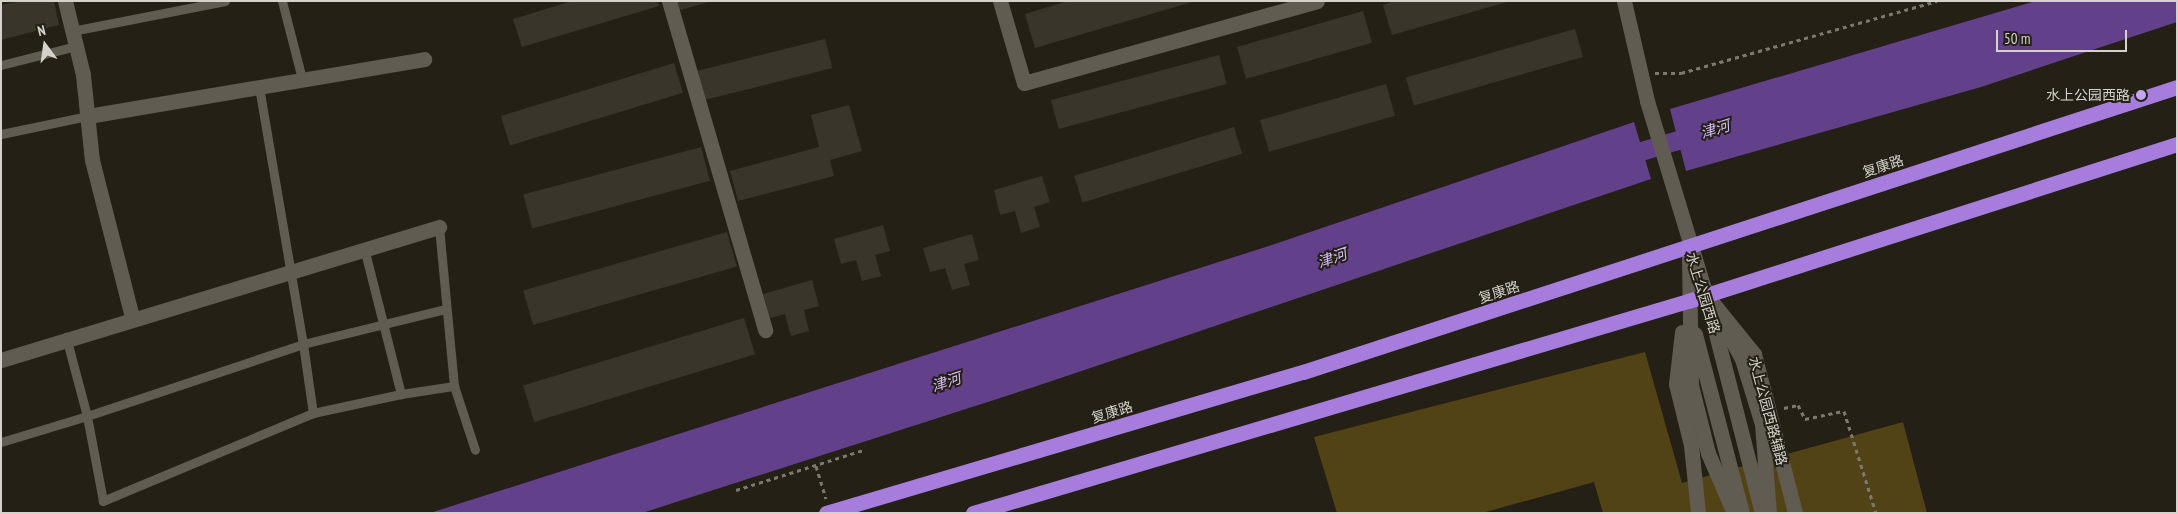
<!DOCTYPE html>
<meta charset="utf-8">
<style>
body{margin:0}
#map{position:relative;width:2178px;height:514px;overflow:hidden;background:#242016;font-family:"PT Sans Narrow","Noto Sans SC",sans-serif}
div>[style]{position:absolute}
.green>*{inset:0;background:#524316}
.water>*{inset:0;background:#62408a}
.canal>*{height:19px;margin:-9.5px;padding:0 9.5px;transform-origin:9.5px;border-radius:9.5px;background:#62408a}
.building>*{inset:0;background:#39352b;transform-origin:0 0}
.path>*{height:3px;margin-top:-1.5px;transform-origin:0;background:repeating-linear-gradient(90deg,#7c7970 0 4px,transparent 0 8px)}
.lane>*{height:9px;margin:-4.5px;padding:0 4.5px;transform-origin:4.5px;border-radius:4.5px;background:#605c51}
.street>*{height:15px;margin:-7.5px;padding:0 7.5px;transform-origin:7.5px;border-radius:7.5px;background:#605c51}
.secondary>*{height:15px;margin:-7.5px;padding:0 7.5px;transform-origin:7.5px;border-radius:7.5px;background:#605c51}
.highway>*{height:15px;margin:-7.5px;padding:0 7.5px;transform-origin:7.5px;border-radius:7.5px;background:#a67ddc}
.dots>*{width:14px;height:14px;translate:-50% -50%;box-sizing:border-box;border:2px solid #242016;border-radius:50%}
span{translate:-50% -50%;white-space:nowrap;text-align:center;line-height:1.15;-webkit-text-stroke:4px #242016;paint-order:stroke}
.poi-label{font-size:14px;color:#d4d2cb}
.right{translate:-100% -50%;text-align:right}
.street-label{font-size:14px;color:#d4d2cb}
.water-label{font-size:15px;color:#d5bbfa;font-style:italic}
.frame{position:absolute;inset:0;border:2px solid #d4d2cb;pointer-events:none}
.north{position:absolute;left:20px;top:20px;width:50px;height:50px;-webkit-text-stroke:4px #242016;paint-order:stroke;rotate:346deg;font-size:14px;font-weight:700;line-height:20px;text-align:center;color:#d4d2cb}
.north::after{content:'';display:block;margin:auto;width:18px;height:22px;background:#d4d2cb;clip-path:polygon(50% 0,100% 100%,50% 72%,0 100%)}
.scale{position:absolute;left:1996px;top:30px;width:131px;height:22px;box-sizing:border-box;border:2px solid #d4d2cb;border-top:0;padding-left:6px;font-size:15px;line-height:18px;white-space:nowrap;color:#d4d2cb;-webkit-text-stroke:4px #242016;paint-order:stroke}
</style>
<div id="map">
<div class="green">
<i style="clip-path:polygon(1645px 352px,1682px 483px,1903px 422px,1927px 513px,1603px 513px,1594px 482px,1482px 513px,1337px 513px,1314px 437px)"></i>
</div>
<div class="water">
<i style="clip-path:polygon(2036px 1px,2177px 1px,2177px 22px,1981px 87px,1686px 171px,1670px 109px)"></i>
<i style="clip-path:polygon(1634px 122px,1651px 179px,1034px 387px,642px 513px,430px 513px,1272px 245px)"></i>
</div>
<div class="canal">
<i style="left:1618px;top:158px;width:87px;rotate:-16.8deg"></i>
</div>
<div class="building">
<i style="clip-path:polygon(21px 1px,54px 1px,59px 25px,1px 40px,1px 5px)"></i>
<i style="clip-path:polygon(572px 1px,657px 1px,659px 6px,522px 47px,513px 19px)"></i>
<i style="clip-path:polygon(674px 1px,709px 1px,709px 2px,677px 11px)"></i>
<i style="clip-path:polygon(1068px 1px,1192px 1px,1192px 2px,1035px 48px,1025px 14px)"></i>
<i style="clip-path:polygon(1394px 1px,1507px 1px,1507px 2px,1392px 35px,1383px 5px)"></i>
<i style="left:1363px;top:11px;width:33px;height:131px;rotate:74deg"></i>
<i style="left:1575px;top:29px;width:29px;height:176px;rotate:74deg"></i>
<i style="left:825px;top:39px;width:30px;height:133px;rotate:76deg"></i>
<i style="left:1219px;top:55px;width:30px;height:174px;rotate:75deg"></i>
<i style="left:674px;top:63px;width:31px;height:181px;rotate:73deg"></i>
<i style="left:1386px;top:84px;width:33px;height:131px;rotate:74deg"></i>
<i style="clip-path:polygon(849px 105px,862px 151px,830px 160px,834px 176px,738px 201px,730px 171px,819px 147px,811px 115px)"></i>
<i style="left:1234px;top:127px;width:28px;height:167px;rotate:73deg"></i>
<i style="left:701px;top:147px;width:35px;height:184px;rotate:75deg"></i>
<i style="clip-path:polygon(1042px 176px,1050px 202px,1034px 207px,1040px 227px,1021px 233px,1015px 211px,1000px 215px,994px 190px)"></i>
<i style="clip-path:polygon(883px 225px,890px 251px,875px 255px,881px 276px,862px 281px,856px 260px,841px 264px,834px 239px)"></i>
<i style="left:727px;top:232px;width:36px;height:212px;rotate:74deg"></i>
<i style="clip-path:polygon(972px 234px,979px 260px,964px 264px,970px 285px,952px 290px,945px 268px,930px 272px,923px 248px)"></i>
<i style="clip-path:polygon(812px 280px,819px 306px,804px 310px,809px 331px,791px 336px,785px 314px,770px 318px,763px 294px)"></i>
<i style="left:744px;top:318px;width:38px;height:231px;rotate:73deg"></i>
</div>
<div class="path">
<i style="left:1655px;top:73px;width:26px"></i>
<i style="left:1681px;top:73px;width:266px;rotate:-15.7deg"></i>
<i style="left:1784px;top:408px;width:14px;rotate:-12deg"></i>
<i style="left:1798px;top:405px;width:16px;rotate:63deg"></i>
<i style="left:1805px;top:419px;width:40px;rotate:-12deg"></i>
<i style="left:1844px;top:411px;width:107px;rotate:72.6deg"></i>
<i style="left:816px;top:466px;width:34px;rotate:73deg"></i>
<i style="left:736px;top:490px;width:134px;rotate:-17.4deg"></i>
</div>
<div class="lane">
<i style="left:282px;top:1px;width:81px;rotate:75.6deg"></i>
<i style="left:72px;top:31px;width:156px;rotate:-11.1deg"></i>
<i style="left:1px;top:65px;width:77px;rotate:-14.2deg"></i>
<i style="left:259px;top:87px;width:261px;rotate:80.3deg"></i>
<i style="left:303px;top:344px;width:147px;rotate:-13.8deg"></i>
<i style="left:1px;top:134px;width:89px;rotate:-11.7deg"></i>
<i style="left:439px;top:227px;width:160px;rotate:84.6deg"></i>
<i style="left:454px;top:386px;width:67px;rotate:71.8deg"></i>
<i style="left:364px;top:248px;width:151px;rotate:75.8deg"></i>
<i style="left:401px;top:394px;width:54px;rotate:-8.6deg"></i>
<i style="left:313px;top:413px;width:228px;rotate:157.3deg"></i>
<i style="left:103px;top:501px;width:86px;rotate:-100.7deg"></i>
<i style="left:87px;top:416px;width:228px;rotate:-18.4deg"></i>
<i style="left:303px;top:344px;width:70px;rotate:81.8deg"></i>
<i style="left:313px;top:413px;width:90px;rotate:-12.2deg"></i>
<i style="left:1px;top:442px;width:90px;rotate:-16.8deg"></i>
<i style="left:87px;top:416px;width:82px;rotate:-104.9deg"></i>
</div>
<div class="street">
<i style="left:65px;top:1px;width:76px;rotate:76.3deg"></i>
<i style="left:83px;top:75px;width:85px;rotate:84deg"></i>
<i style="left:92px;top:160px;width:162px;rotate:75.7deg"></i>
<i style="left:669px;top:1px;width:343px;rotate:73.7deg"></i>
<i style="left:1000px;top:1px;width:85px;rotate:73.7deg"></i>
<i style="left:88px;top:116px;width:341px;rotate:-9.6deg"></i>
<i style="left:1px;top:360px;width:458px;rotate:-16.9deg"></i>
</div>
<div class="secondary">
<i style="left:1624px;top:1px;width:103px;rotate:77deg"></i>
<i style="left:1647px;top:101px;width:203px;rotate:73.1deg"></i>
<i style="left:1706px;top:295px;width:225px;rotate:75.6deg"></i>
<i style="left:1024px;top:83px;width:304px;rotate:-15.6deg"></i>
<i style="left:1689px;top:258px;width:127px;rotate:89.1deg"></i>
<i style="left:1691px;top:385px;width:70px;rotate:76deg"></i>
<i style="left:1708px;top:453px;width:65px;rotate:66.6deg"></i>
<i style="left:1707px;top:296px;width:75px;rotate:51deg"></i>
<i style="left:1754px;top:354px;width:164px;rotate:75.5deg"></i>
<i style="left:1722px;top:322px;width:42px;rotate:61.6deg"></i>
<i style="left:1742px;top:359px;width:68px;rotate:72.9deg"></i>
<i style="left:1762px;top:424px;width:89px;rotate:85.5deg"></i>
<i style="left:1682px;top:332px;width:52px;rotate:96.6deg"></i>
<i style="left:1676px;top:384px;width:63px;rotate:76.2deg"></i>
<i style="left:1691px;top:445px;width:68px;rotate:84.1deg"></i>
<i style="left:1695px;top:334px;width:185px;rotate:75.3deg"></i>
</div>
<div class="highway">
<i style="left:826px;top:513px;width:497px;rotate:-16.5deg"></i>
<i style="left:1303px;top:372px;width:919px;rotate:-18.06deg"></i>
<i style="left:973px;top:513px;width:746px;rotate:-16.52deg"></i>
<i style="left:1688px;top:301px;width:514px;rotate:-17.8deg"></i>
</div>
<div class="dots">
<i style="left:2141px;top:95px;background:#c5a6f0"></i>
</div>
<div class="poi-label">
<span class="right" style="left:2130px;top:95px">水上公园西路</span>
</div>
<div class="street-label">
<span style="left:1883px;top:166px;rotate:-18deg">复康路</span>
<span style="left:1499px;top:292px;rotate:-18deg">复康路</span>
<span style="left:1703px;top:293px;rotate:73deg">水上公园西路</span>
<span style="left:1768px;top:411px;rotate:75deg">水上公园西路辅路</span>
<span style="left:1112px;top:412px;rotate:-17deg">复康路</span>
</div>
<div class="water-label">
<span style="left:1715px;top:129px;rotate:-17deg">津河</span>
<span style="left:1332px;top:258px;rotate:-19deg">津河</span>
<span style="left:946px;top:382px;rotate:-18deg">津河</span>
</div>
<div class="frame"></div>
<div class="north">N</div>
<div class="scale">50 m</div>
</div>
